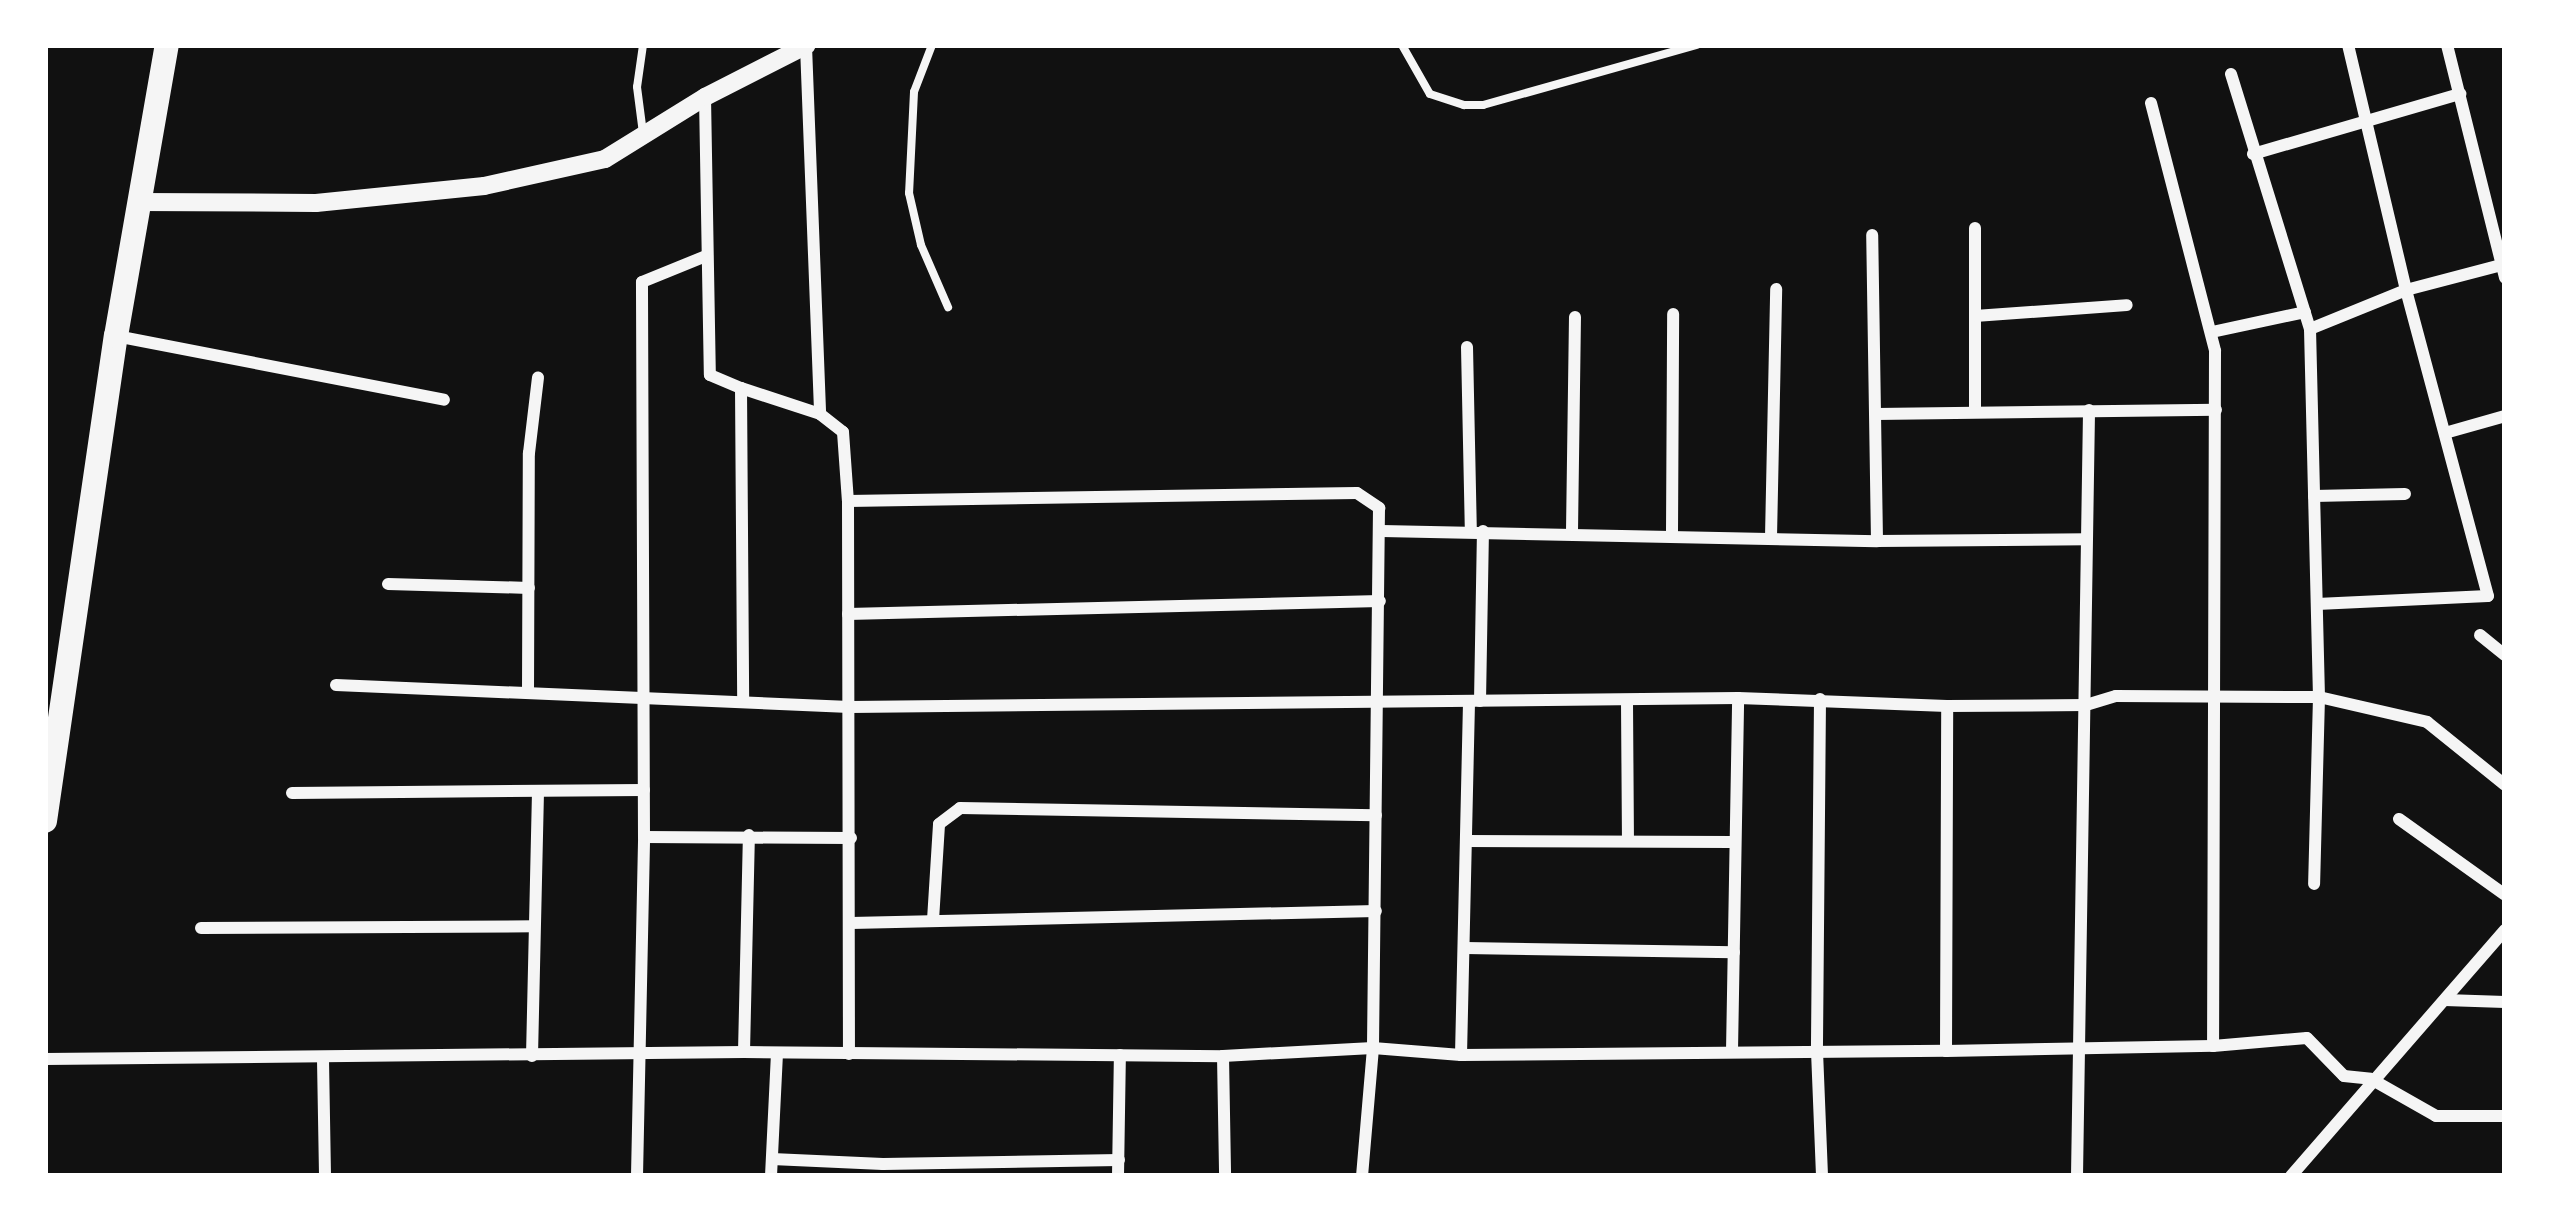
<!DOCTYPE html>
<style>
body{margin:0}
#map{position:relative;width:2550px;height:1221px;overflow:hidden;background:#111;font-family:"Sofia Sans Condensed",sans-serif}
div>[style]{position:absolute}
.service>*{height:8px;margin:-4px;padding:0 4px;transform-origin:4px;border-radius:4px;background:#f5f5f5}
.minor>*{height:12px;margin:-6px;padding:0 6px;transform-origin:6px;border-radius:6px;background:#f5f5f5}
.tertiary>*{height:18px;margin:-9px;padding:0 9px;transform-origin:9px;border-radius:9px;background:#f5f5f5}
.primary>*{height:24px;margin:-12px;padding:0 12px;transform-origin:12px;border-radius:12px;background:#f5f5f5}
span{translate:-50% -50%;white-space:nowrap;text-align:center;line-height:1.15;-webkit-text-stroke:10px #fff;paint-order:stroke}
.frame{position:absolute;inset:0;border:48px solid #fff;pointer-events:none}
</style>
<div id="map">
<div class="service">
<i style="left:643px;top:45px;width:42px;rotate:98.1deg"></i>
<i style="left:637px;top:87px;width:46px;rotate:82.6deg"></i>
<i style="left:932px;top:45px;width:50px;rotate:111deg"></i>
<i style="left:914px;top:92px;width:101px;rotate:92.8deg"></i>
<i style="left:909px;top:193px;width:53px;rotate:77deg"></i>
<i style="left:921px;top:245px;width:68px;rotate:66.5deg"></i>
<i style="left:1402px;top:45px;width:56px;rotate:60.3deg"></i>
<i style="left:1430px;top:94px;width:36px;rotate:18deg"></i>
<i style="left:1464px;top:105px;width:19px"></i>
<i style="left:1483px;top:105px;width:222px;rotate:-15.7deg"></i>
</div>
<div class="minor">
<i style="left:2447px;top:45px;width:240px;rotate:76deg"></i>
<i style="left:806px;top:46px;width:368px;rotate:87.8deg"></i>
<i style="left:820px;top:414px;width:29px;rotate:38deg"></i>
<i style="left:843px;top:432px;width:69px;rotate:85.9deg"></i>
<i style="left:848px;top:501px;width:553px;rotate:89.9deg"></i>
<i style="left:2231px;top:74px;width:267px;rotate:72.8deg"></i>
<i style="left:2310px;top:329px;width:104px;rotate:-22.1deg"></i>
<i style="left:2406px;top:290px;width:102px;rotate:-14.7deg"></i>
<i style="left:705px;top:97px;width:278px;rotate:89deg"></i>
<i style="left:710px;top:375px;width:34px;rotate:23deg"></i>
<i style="left:741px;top:388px;width:310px;rotate:89.6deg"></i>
<i style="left:2151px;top:103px;width:256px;rotate:75.5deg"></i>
<i style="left:2215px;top:351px;width:695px;rotate:90.16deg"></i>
<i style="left:2253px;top:154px;width:216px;rotate:-16.2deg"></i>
<i style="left:1975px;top:228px;width:183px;rotate:90deg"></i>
<i style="left:1975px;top:316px;width:152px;rotate:-4.1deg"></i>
<i style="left:2310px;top:329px;width:368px;rotate:88.6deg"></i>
<i style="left:2319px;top:697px;width:187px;rotate:91.5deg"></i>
<i style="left:2212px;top:332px;width:95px;rotate:-12.1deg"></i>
<i style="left:116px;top:336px;width:334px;rotate:11deg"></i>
<i style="left:1467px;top:347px;width:184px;rotate:88.8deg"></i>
<i style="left:741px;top:388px;width:83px;rotate:18.2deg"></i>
<i style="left:1876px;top:414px;width:340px;rotate:-0.7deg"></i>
<i style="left:2445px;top:433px;width:62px;rotate:-15.8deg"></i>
<i style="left:2314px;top:496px;width:91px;rotate:-1.3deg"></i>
<i style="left:848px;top:501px;width:509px;rotate:-0.9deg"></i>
<i style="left:1357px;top:493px;width:27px;rotate:34deg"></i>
<i style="left:1379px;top:508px;width:540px;rotate:90.64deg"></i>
<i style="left:1373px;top:1048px;width:128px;rotate:94.9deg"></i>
<i style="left:1382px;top:531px;width:495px;rotate:1.2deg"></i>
<i style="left:1877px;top:541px;width:306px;rotate:-90.9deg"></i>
<i style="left:1572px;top:531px;width:214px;rotate:-89.2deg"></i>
<i style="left:1672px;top:533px;width:219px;rotate:-89.7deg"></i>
<i style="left:1771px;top:537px;width:248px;rotate:-88.8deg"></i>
<i style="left:1877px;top:541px;width:209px;rotate:-0.5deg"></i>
<i style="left:388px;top:584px;width:141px;rotate:1.6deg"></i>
<i style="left:2317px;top:604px;width:171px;rotate:-2.7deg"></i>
<i style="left:2488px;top:596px;width:317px;rotate:-105deg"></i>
<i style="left:2406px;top:290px;width:252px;rotate:-103.3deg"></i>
<i style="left:848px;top:614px;width:532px;rotate:-1.4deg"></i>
<i style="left:2480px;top:635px;width:32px;rotate:39deg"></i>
<i style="left:336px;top:685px;width:514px;rotate:2.45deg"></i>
<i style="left:850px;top:707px;width:888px;rotate:-0.58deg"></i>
<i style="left:1738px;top:698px;width:209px;rotate:2.2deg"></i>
<i style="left:1947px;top:706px;width:139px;rotate:-0.4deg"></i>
<i style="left:2086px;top:705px;width:31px;rotate:-17deg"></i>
<i style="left:2116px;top:696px;width:203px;rotate:0.3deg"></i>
<i style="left:2319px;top:697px;width:111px;rotate:13deg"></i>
<i style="left:2427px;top:722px;width:100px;rotate:38.9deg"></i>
<i style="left:528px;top:691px;width:238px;rotate:-89.8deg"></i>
<i style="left:529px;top:453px;width:76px;rotate:-83.2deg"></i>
<i style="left:1820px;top:699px;width:352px;rotate:90.5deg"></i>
<i style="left:1817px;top:1051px;width:125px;rotate:87.7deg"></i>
<i style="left:1480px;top:701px;width:170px;rotate:-89deg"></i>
<i style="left:1627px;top:702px;width:139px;rotate:89.6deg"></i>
<i style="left:292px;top:793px;width:352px;rotate:-0.5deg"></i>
<i style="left:2399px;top:819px;width:130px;rotate:35.6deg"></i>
<i style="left:644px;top:837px;width:207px;rotate:0.3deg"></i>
<i style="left:1466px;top:841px;width:266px;rotate:0.2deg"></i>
<i style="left:933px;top:920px;width:96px;rotate:-86.4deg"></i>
<i style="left:939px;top:824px;width:26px;rotate:-37deg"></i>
<i style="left:960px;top:808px;width:416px;rotate:1deg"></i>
<i style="left:851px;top:923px;width:525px;rotate:-1.31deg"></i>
<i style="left:201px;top:928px;width:333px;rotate:-0.3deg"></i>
<i style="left:1465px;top:948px;width:269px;rotate:0.9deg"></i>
<i style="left:2445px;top:1000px;width:60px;rotate:1.9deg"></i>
<i style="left:1732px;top:1051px;width:353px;rotate:-89deg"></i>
<i style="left:1946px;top:1051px;width:345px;rotate:-89.8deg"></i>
<i style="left:744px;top:1052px;width:217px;rotate:-88.7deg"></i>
<i style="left:1461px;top:1055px;width:354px;rotate:-88.7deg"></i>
<i style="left:532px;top:1056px;width:263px;rotate:-88.7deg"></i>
<i style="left:1223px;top:1056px;width:120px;rotate:89deg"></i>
<i style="left:45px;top:1059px;width:699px;rotate:-0.57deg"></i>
<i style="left:744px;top:1052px;width:479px;rotate:0.5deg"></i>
<i style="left:1223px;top:1056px;width:150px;rotate:-3.1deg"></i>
<i style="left:1373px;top:1048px;width:88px;rotate:4.5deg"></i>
<i style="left:1461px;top:1055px;width:485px;rotate:-0.5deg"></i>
<i style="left:1946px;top:1051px;width:267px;rotate:-1.1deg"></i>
<i style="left:2213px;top:1046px;width:94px;rotate:-4.9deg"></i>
<i style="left:2307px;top:1038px;width:53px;rotate:45.8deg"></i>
<i style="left:2344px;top:1076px;width:27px;rotate:6deg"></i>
<i style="left:2371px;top:1079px;width:75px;rotate:29.6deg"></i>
<i style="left:2436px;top:1116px;width:69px"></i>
<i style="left:323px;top:1060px;width:116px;rotate:89deg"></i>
<i style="left:772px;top:1159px;width:111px;rotate:2.6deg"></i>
<i style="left:883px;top:1164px;width:236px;rotate:-1deg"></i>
<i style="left:637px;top:1176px;width:339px;rotate:-88.8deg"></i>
<i style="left:644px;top:837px;width:555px;rotate:-90.21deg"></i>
<i style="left:642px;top:282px;width:69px;rotate:-22.1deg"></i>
<i style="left:771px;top:1176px;width:122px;rotate:-87.2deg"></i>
<i style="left:1118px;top:1176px;width:121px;rotate:-89.1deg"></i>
<i style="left:2077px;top:1176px;width:766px;rotate:-89.1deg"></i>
<i style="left:2291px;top:1176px;width:326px;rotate:-49deg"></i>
</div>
<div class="tertiary">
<i style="left:137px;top:202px;width:179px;rotate:0.3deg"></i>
<i style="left:316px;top:203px;width:169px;rotate:-5.8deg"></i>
<i style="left:484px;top:186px;width:124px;rotate:-12.6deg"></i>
<i style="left:605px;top:159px;width:118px;rotate:-31.8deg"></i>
<i style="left:705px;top:97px;width:114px;rotate:-27deg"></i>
</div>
<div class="primary">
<i style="left:45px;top:821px;width:490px;rotate:-81.7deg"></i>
<i style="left:116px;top:336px;width:295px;rotate:-80.1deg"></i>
</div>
<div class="frame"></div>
</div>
